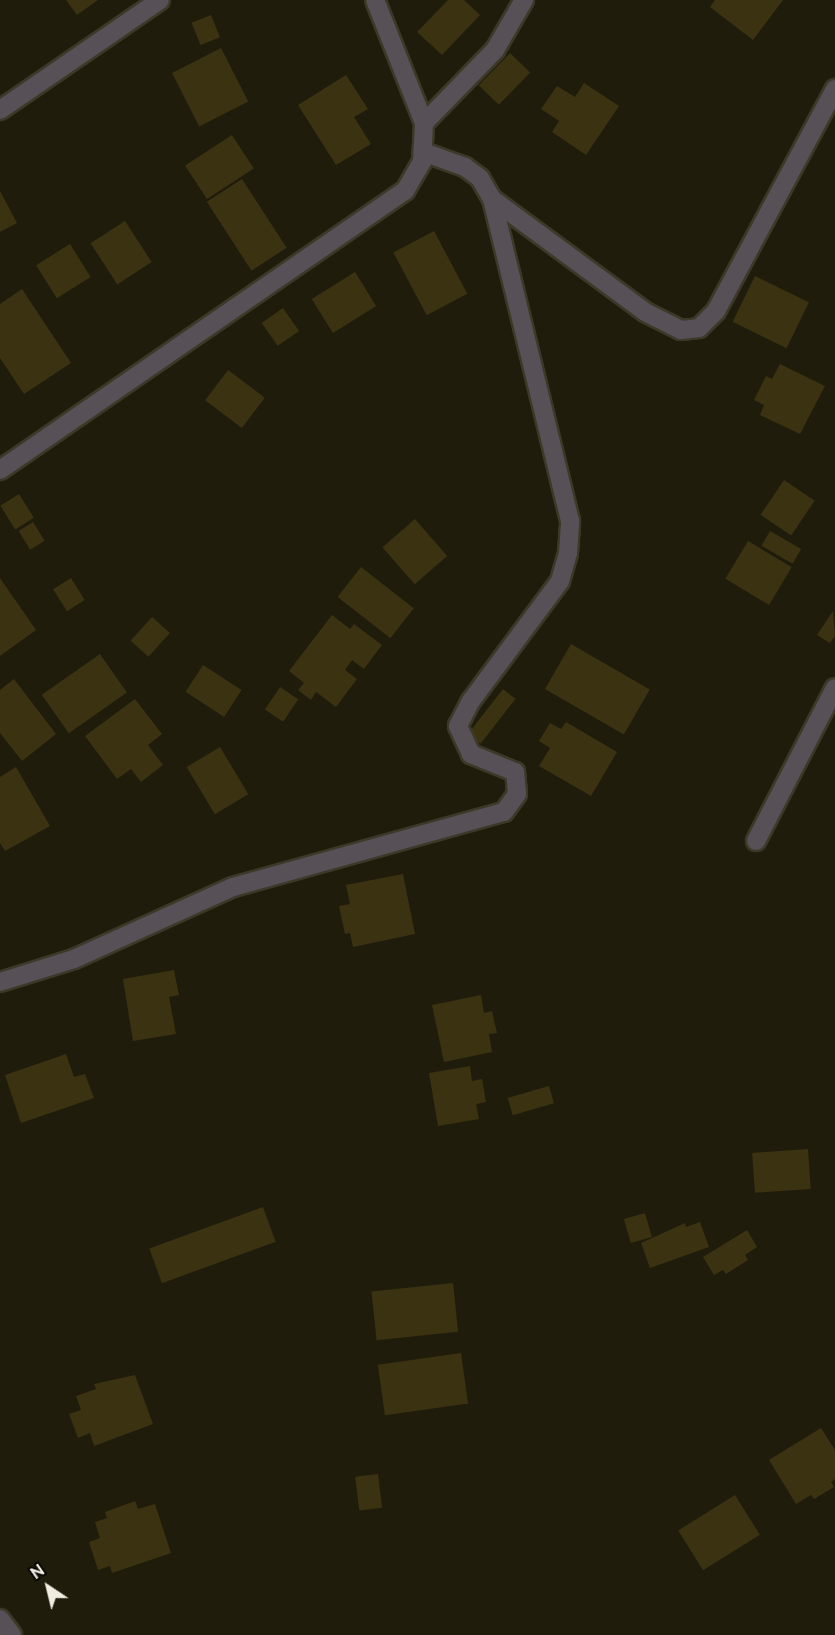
<!DOCTYPE html>
<style>
body{margin:0}
#map{position:relative;width:835px;height:1635px;overflow:hidden;background:#201c0b;font-family:Raleway,sans-serif}
div>[style]{position:absolute}
.building>*{inset:0;background:#3b3212;transform-origin:0 0}
.roads{filter:drop-shadow(2px 0 #3d3929) drop-shadow(-2px 0 #3d3929) drop-shadow(0 2px #3d3929) drop-shadow(0 -2px #3d3929)}
.minor>*{height:18px;margin:-9px;padding:0 9px;transform-origin:9px;border-radius:9px;background:#575157}
span{translate:-50% -50%;white-space:nowrap;text-align:center;line-height:1.15;-webkit-text-stroke:5px #080702;paint-order:stroke}
.north{position:absolute;left:18px;top:1557px;width:60px;height:60px;-webkit-text-stroke:4px #080702;paint-order:stroke;rotate:325deg;font-size:16px;font-weight:700;line-height:24px;text-align:center;color:#f0eee3}
.north::after{content:'';display:block;margin:auto;width:21px;height:27px;background:#f0eee3;clip-path:polygon(50% 0,100% 100%,50% 72%,0 100%)}
</style>
<div id="map">
<div class="building">
<i style="clip-path:polygon(66px 0,98px 0,77px 15px)"></i>
<i style="clip-path:polygon(448px 0,464px 0,480px 15px,442px 55px,417px 32px)"></i>
<i style="clip-path:polygon(715px 0,783px 0,753px 40px,710px 7px)"></i>
<i style="left:211px;top:15px;width:24px;height:21px;rotate:68deg"></i>
<i style="left:221px;top:48px;width:60px;height:55px;rotate:63deg"></i>
<i style="left:510px;top:53px;width:28px;height:45px;rotate:44deg"></i>
<i style="clip-path:polygon(346px 75px,368px 109px,354px 117px,371px 144px,336px 165px,298px 105px)"></i>
<i style="clip-path:polygon(584px 83px,619px 106px,586px 155px,552px 132px,559px 121px,541px 109px,557px 86px,575px 97px)"></i>
<i style="left:232px;top:135px;width:40px;height:56px;rotate:57deg"></i>
<i style="left:242px;top:179px;width:82px;height:42px;rotate:57deg"></i>
<i style="clip-path:polygon(0 191px,17px 223px,0 232px)"></i>
<i style="left:125px;top:221px;width:49px;height:41px;rotate:57deg"></i>
<i style="left:434px;top:231px;width:71px;height:46px;rotate:62deg"></i>
<i style="left:70px;top:244px;width:39px;height:40px;rotate:58deg"></i>
<i style="left:355px;top:272px;width:40px;height:51px;rotate:58deg"></i>
<i style="left:755px;top:276px;width:60px;height:51px;rotate:26deg"></i>
<i style="clip-path:polygon(22px 289px,71px 363px,24px 394px,0 358px,0 304px)"></i>
<i style="left:283px;top:308px;width:28px;height:26px;rotate:55deg"></i>
<i style="clip-path:polygon(780px 364px,825px 386px,800px 434px,760px 415px,764px 405px,754px 400px,766px 376px,772px 379px)"></i>
<i style="left:228px;top:370px;width:46px;height:38px;rotate:37deg"></i>
<i style="left:784px;top:480px;width:37px;height:42px;rotate:34deg"></i>
<i style="left:19px;top:494px;width:28px;height:22px;rotate:58deg"></i>
<i style="left:415px;top:519px;width:49px;height:43px;rotate:49deg"></i>
<i style="left:33px;top:522px;width:22px;height:17px;rotate:58deg"></i>
<i style="left:770px;top:531px;width:36px;height:17px;rotate:30deg"></i>
<i style="left:748px;top:541px;width:51px;height:44px;rotate:31deg"></i>
<i style="left:361px;top:567px;width:67px;height:38px;rotate:38deg"></i>
<i style="clip-path:polygon(0 578px,36px 630px,0 656px)"></i>
<i style="left:71px;top:578px;width:26px;height:21px;rotate:58deg"></i>
<i style="clip-path:polygon(833px 611px,835px 636px,830px 643px,817px 635px)"></i>
<i style="clip-path:polygon(332px 615px,350px 629px,354px 624px,382px 645px,364px 669px,352px 660px,345px 670px,357px 679px,336px 707px,316px 692px,311px 700px,298px 690px,304px 683px,289px 671px)"></i>
<i style="left:152px;top:617px;width:24px;height:32px;rotate:42deg"></i>
<i style="left:571px;top:644px;width:91px;height:52px;rotate:30deg"></i>
<i style="left:100px;top:654px;width:47px;height:71px;rotate:55deg"></i>
<i style="left:203px;top:665px;width:46px;height:32px;rotate:33deg"></i>
<i style="clip-path:polygon(14px 679px,56px 734px,22px 761px,0 733px,0 690px)"></i>
<i style="left:280px;top:687px;width:22px;height:27px;rotate:34deg"></i>
<i style="left:503px;top:689px;width:16px;height:57px;rotate:38deg"></i>
<i style="clip-path:polygon(135px 699px,162px 734px,148px 745px,163px 765px,141px 782px,131px 769px,117px 779px,85px 736px)"></i>
<i style="clip-path:polygon(566px 722px,617px 752px,591px 796px,539px 766px,550px 748px,539px 741px,550px 723px,561px 729px)"></i>
<i style="left:220px;top:747px;width:55px;height:39px;rotate:59deg"></i>
<i style="clip-path:polygon(16px 767px,50px 826px,5px 851px,0 843px,0 777px)"></i>
<i style="clip-path:polygon(403px 874px,415px 934px,353px 947px,350px 933px,345px 934px,339px 906px,350px 904px,346px 885px)"></i>
<i style="clip-path:polygon(174px 970px,179px 995px,169px 997px,176px 1034px,133px 1041px,123px 979px)"></i>
<i style="clip-path:polygon(481px 995px,484px 1013px,492px 1011px,497px 1033px,489px 1034px,492px 1052px,444px 1062px,432px 1005px)"></i>
<i style="clip-path:polygon(66px 1054px,74px 1077px,85px 1074px,94px 1098px,21px 1123px,5px 1075px)"></i>
<i style="clip-path:polygon(470px 1066px,472px 1081px,482px 1079px,486px 1102px,476px 1104px,479px 1119px,438px 1126px,429px 1073px)"></i>
<i style="left:549px;top:1086px;width:18px;height:43px;rotate:74deg"></i>
<i style="left:808px;top:1149px;width:40px;height:56px;rotate:86deg"></i>
<i style="left:263px;top:1207px;width:37px;height:121px;rotate:70deg"></i>
<i style="left:645px;top:1213px;width:25px;height:22px;rotate:74deg"></i>
<i style="clip-path:polygon(700px 1222px,709px 1247px,650px 1268px,641px 1243px,685px 1223px,686px 1227px)"></i>
<i style="clip-path:polygon(747px 1230px,757px 1247px,745px 1255px,748px 1260px,726px 1274px,723px 1270px,714px 1275px,703px 1257px)"></i>
<i style="left:453px;top:1283px;width:49px;height:82px;rotate:84deg"></i>
<i style="left:461px;top:1353px;width:51px;height:84px;rotate:82deg"></i>
<i style="clip-path:polygon(135px 1375px,153px 1424px,94px 1446px,90px 1433px,78px 1438px,69px 1414px,81px 1410px,76px 1396px,96px 1389px,94px 1384px)"></i>
<i style="clip-path:polygon(821px 1428px,835px 1450px,835px 1479px,831px 1482px,834px 1487px,814px 1499px,811px 1495px,796px 1504px,769px 1460px)"></i>
<i style="left:378px;top:1474px;width:34px;height:23px;rotate:83deg"></i>
<i style="left:735px;top:1495px;width:47px;height:67px;rotate:58deg"></i>
<i style="clip-path:polygon(135px 1501px,138px 1509px,155px 1504px,171px 1553px,112px 1573px,110px 1566px,98px 1570px,89px 1542px,100px 1538px,95px 1522px,107px 1518px,105px 1512px)"></i>
</div>
<div class="roads">
<div class="minor">
<i style="left:0;top:110px;width:194px;rotate:-34.5deg"></i>
<i style="left:424px;top:123px;width:102px;rotate:-45.8deg"></i>
<i style="left:495px;top:50px;width:58px;rotate:-59.9deg"></i>
<i style="left:492px;top:199px;width:190px;rotate:36.4deg"></i>
<i style="left:645px;top:312px;width:40px;rotate:26.6deg"></i>
<i style="left:681px;top:330px;width:18px;rotate:-6deg"></i>
<i style="left:699px;top:328px;width:24px;rotate:-45deg"></i>
<i style="left:716px;top:311px;width:252px;rotate:-61.8deg"></i>
<i style="left:0;top:470px;width:492px;rotate:-34.6deg"></i>
<i style="left:405px;top:191px;width:34px;rotate:-60deg"></i>
<i style="left:422px;top:162px;width:39px;rotate:-87deg"></i>
<i style="left:424px;top:123px;width:132px;rotate:-111.7deg"></i>
<i style="left:756px;top:841px;width:172px;rotate:-62.7deg"></i>
<i style="left:0;top:982px;width:77px;rotate:-17.3deg"></i>
<i style="left:74px;top:959px;width:175px;rotate:-24.4deg"></i>
<i style="left:233px;top:887px;width:281px;rotate:-15.5deg"></i>
<i style="left:504px;top:812px;width:22px;rotate:-54deg"></i>
<i style="left:517px;top:794px;width:22px;rotate:-95deg"></i>
<i style="left:515px;top:772px;width:48px;rotate:-157.8deg"></i>
<i style="left:471px;top:754px;width:31px;rotate:-115deg"></i>
<i style="left:458px;top:726px;width:28px;rotate:-63deg"></i>
<i style="left:471px;top:701px;width:149px;rotate:-53.4deg"></i>
<i style="left:560px;top:581px;width:29px;rotate:-74deg"></i>
<i style="left:568px;top:553px;width:32px;rotate:-86deg"></i>
<i style="left:570px;top:521px;width:331px;rotate:-103.6deg"></i>
<i style="left:492px;top:199px;width:24px;rotate:-120deg"></i>
<i style="left:480px;top:178px;width:19px;rotate:-144deg"></i>
<i style="left:465px;top:167px;width:45px;rotate:-160.3deg"></i>
<i style="left:0;top:1619px;width:20px;rotate:53deg"></i>
</div>
</div>
<div class="north">N</div>
</div>
